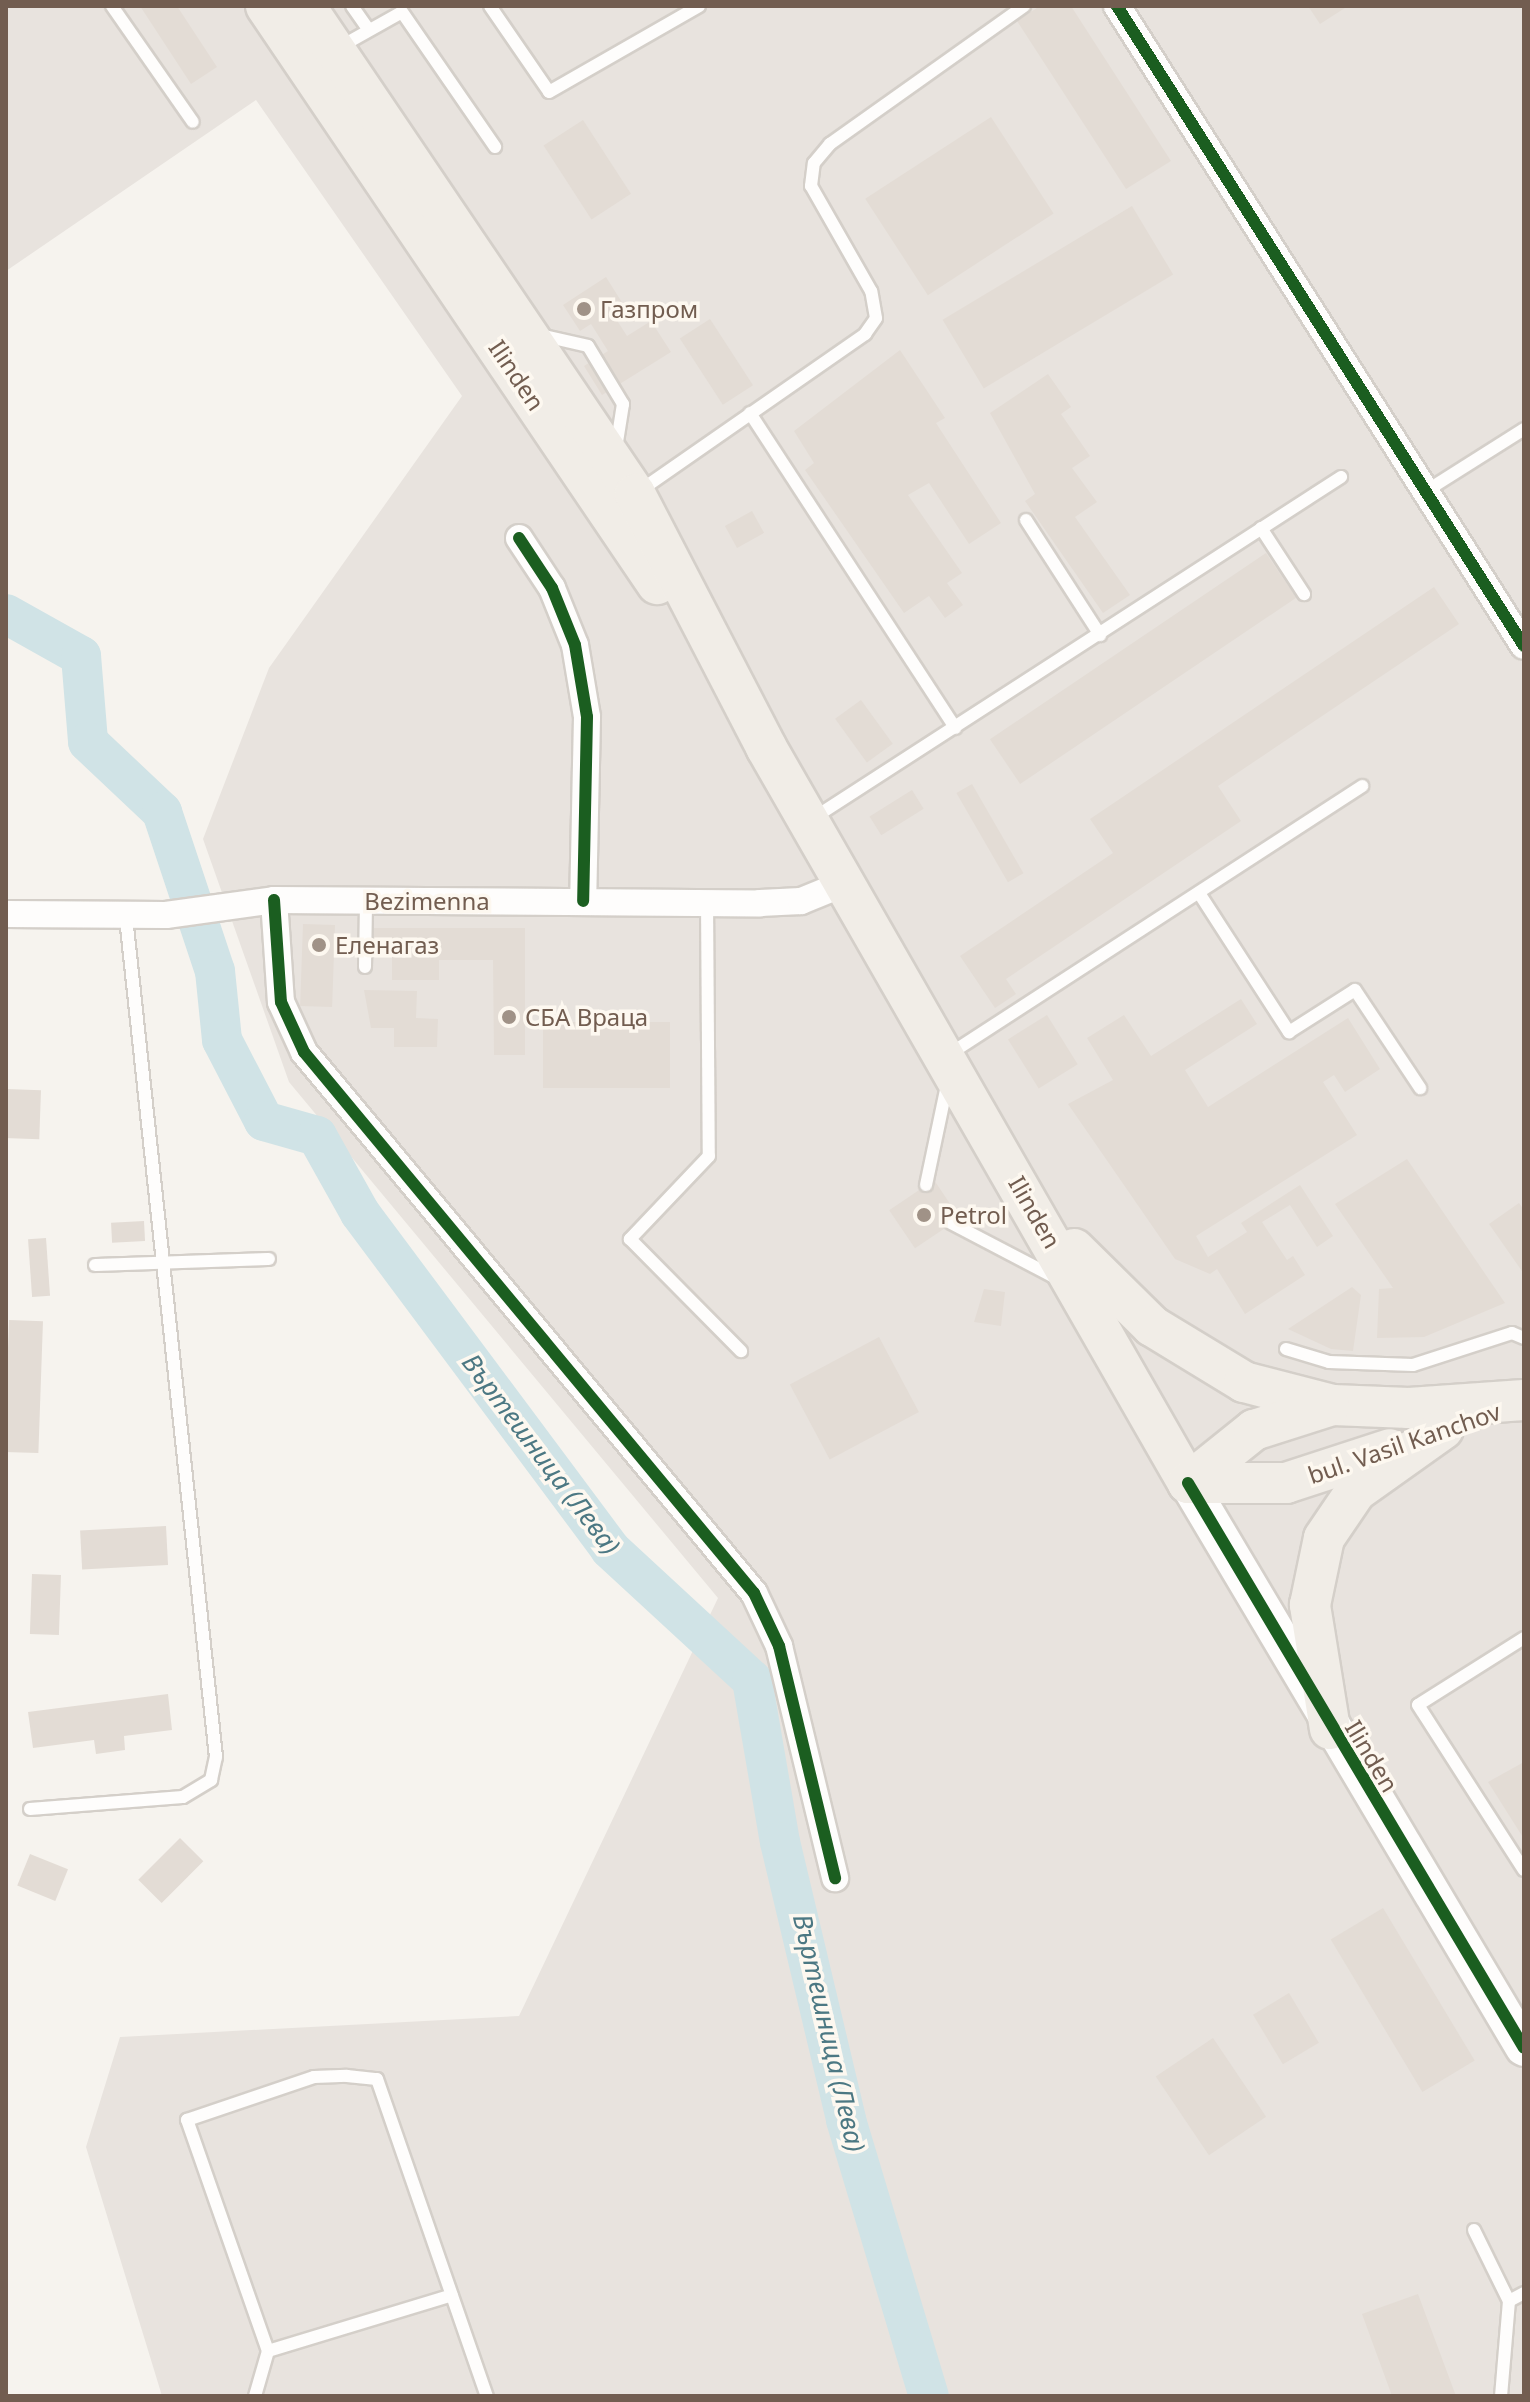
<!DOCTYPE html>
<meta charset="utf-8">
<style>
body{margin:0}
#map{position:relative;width:1530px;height:2402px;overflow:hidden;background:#f6f3ee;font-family:"Noto Sans",sans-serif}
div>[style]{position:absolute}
.industrial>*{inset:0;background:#e8e3de}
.river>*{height:40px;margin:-20px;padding:0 20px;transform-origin:20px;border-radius:20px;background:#d0e3e6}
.building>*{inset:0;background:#e3dcd5;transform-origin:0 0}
.roads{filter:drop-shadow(2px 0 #d4cfc9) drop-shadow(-2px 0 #d4cfc9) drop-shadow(0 2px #d4cfc9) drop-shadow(0 -2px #d4cfc9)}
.lane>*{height:12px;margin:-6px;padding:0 6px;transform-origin:6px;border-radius:6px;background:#fefdfc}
.street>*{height:26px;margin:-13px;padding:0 13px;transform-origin:13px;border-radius:13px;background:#fefdfc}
.secondary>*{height:36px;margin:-18px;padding:0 18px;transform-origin:18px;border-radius:18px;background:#fefdfc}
.primary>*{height:40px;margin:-20px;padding:0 20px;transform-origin:20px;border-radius:20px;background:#f1ede7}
.cycleway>*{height:12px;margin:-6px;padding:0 6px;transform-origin:6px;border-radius:6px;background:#1b5e20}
.dots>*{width:22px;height:22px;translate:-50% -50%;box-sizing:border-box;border:4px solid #fdf8f0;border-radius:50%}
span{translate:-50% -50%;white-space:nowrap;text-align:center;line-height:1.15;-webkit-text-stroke:7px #fdf8f0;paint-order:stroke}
.poi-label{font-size:24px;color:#725d50}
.left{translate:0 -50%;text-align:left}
.street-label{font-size:24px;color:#725d50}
.water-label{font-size:26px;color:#4c7883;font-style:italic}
.frame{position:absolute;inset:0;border:8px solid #725d50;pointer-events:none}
</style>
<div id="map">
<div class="industrial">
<i style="clip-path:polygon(6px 6px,1524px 6px,1524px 2396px,162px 2396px,86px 2147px,120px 2037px,519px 2016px,718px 1598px,289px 1082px,203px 839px,269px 668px,462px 396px,256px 100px,6px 271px)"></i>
</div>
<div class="river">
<i style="left:6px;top:614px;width:86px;rotate:29.2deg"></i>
<i style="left:81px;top:656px;width:86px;rotate:85.3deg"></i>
<i style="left:88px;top:742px;width:102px;rotate:43.4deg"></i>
<i style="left:162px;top:812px;width:168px;rotate:71.6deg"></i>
<i style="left:215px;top:971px;width:69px;rotate:84.2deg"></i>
<i style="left:222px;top:1040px;width:91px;rotate:62.6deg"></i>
<i style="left:264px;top:1121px;width:55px;rotate:15.8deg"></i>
<i style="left:317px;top:1136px;width:88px;rotate:60.8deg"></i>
<i style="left:360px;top:1213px;width:419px;rotate:53.3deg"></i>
<i style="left:610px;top:1549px;width:193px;rotate:42.7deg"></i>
<i style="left:752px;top:1680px;width:164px;rotate:80.2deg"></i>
<i style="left:780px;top:1842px;width:286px;rotate:76.6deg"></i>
<i style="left:846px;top:2120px;width:288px;rotate:73.3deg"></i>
</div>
<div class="building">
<i style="clip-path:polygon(140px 6px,177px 6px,217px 67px,191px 84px)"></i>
<i style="clip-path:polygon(1040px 6px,1071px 6px,1171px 161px,1126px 189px,1017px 21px)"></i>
<i style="clip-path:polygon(1308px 6px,1348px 6px,1320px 24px)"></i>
<i style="left:991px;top:117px;width:115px;height:150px;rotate:57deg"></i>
<i style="left:583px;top:120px;width:88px;height:47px;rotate:57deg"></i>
<i style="left:1132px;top:206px;width:80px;height:221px;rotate:59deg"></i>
<i style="clip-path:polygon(606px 277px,623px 304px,611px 311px,627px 336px,651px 321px,671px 352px,602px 395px,584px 366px,608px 351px,591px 324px,580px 331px,563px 305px)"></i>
<i style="left:710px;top:319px;width:79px;height:36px;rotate:57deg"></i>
<i style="clip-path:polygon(900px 350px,945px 418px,936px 423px,1001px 523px,969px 544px,929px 483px,908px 495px,962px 573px,947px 583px,963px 605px,945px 618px,929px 596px,904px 613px,805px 470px,814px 463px,794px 431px)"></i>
<i style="clip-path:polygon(1048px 374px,1071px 407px,1061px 414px,1090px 456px,1072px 468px,1097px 502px,1075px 517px,1130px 595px,1103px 613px,1025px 501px,1035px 494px,990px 413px)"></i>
<i style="left:752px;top:511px;width:25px;height:31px;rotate:61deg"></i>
<i style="left:1266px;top:553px;width:54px;height:333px;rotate:56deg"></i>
<i style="clip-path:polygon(1434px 587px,1459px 624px,1218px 786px,1241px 821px,1006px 979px,1016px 994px,995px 1008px,960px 956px,1113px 853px,1090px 819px)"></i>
<i style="left:861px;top:700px;width:54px;height:32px;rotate:54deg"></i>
<i style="left:972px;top:784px;width:103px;height:18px;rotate:60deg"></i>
<i style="left:912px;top:790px;width:22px;height:50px;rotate:58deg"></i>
<i style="left:303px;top:924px;width:32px;height:82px;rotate:2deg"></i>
<i style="clip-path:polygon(370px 928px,525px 928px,525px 1055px,494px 1055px,493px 960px,439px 960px,439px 980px,392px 980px,392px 955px,370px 954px)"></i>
<i style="clip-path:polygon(364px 990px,417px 991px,416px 1018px,438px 1019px,437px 1047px,394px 1047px,394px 1028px,371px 1028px)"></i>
<i style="clip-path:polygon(1241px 999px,1257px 1024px,1185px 1070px,1208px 1107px,1348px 1018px,1380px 1069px,1345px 1092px,1334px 1075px,1323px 1082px,1357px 1135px,1196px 1236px,1208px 1257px,1247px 1232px,1241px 1223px,1300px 1185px,1333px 1236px,1317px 1247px,1290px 1205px,1262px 1222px,1287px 1260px,1293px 1256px,1305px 1275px,1245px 1314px,1217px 1269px,1210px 1274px,1175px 1259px,1068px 1104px,1113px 1080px,1087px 1038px,1124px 1015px,1151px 1056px)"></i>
<i style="left:1047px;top:1015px;width:58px;height:46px;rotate:58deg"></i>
<i style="left:543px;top:1022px;width:127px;height:66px"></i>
<i style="left:6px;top:1089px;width:35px;height:49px;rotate:2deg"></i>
<i style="clip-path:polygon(1407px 1159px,1505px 1303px,1424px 1337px,1377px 1338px,1379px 1289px,1393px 1288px,1335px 1204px)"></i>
<i style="left:934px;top:1180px;width:46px;height:54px;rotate:56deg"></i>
<i style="clip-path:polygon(1519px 1203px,1524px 1210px,1524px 1274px,1489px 1224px)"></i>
<i style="left:144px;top:1221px;width:20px;height:33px;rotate:87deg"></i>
<i style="left:46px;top:1238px;width:58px;height:18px;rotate:86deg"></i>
<i style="clip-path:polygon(1352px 1287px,1361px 1295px,1353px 1351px,1331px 1349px,1288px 1329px)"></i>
<i style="clip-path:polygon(984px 1289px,1005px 1292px,1001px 1326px,974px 1322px)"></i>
<i style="left:9px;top:1320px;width:34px;height:132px;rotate:2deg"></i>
<i style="left:879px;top:1337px;width:85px;height:101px;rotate:62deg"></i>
<i style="left:166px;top:1526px;width:39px;height:86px;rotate:87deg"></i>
<i style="left:32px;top:1574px;width:29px;height:60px;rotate:2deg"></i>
<i style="clip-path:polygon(168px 1694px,172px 1730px,124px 1736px,125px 1750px,96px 1754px,94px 1740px,33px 1748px,28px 1712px)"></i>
<i style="clip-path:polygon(1524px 1762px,1524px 1839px,1488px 1782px)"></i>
<i style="left:180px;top:1838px;width:33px;height:59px;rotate:45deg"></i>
<i style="left:30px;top:1854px;width:41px;height:34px;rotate:22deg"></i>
<i style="left:1383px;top:1908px;width:178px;height:61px;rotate:59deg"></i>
<i style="left:1289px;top:1993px;width:58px;height:42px;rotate:59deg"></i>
<i style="left:1213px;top:2038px;width:95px;height:69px;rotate:56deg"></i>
<i style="clip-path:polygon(1418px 2294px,1456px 2396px,1392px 2396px,1362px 2314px)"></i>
</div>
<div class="roads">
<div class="lane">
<i style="left:112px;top:6px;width:141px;rotate:55.1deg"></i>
<i style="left:352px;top:6px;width:29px;rotate:55deg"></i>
<i style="left:490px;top:6px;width:104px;rotate:55.5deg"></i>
<i style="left:549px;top:92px;width:173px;rotate:-29.8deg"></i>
<i style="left:338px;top:48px;width:73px;rotate:-29.4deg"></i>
<i style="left:402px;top:12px;width:164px;rotate:55.4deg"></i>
<i style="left:540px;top:335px;width:49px;rotate:12.9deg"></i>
<i style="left:588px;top:346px;width:68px;rotate:58.9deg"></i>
<i style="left:623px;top:404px;width:45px;rotate:99deg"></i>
<i style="left:750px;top:413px;width:376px;rotate:56.9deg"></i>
<i style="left:1426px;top:491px;width:116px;rotate:-32.3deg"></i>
<i style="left:638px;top:492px;width:277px;rotate:-34.8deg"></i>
<i style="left:865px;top:334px;width:19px;rotate:-55deg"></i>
<i style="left:876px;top:318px;width:27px;rotate:-100deg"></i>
<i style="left:871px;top:291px;width:121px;rotate:-119.7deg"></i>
<i style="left:811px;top:186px;width:23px;rotate:-83deg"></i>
<i style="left:814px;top:163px;width:25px;rotate:-50deg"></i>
<i style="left:830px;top:144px;width:238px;rotate:-35.4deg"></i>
<i style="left:1026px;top:520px;width:137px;rotate:57.2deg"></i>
<i style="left:1261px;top:528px;width:79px;rotate:56.9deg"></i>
<i style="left:812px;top:819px;width:630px;rotate:-32.88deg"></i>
<i style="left:1199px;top:893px;width:166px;rotate:57.1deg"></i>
<i style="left:1289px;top:1032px;width:78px;rotate:-32.5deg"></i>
<i style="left:1355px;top:990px;width:118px;rotate:56.4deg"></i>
<i style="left:707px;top:901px;width:255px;rotate:89.6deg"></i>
<i style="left:709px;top:1156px;width:115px;rotate:133.6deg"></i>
<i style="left:630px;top:1239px;width:158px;rotate:45.3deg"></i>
<i style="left:365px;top:967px;width:66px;rotate:-89.1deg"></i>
<i style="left:948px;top:1055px;width:494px;rotate:-33deg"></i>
<i style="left:926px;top:1185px;width:102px;rotate:-78.1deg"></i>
<i style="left:951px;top:1223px;width:121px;rotate:27.6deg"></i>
<i style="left:95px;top:1265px;width:174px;rotate:-2deg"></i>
<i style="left:1286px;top:1349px;width:45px;rotate:16.8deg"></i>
<i style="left:1329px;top:1362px;width:84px;rotate:2deg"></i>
<i style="left:1413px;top:1365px;width:104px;rotate:-17.9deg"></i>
<i style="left:1512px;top:1333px;width:13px;rotate:23deg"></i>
<i style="left:1524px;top:1638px;width:125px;rotate:147.7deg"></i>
<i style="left:1418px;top:1705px;width:196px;rotate:57.3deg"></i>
<i style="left:30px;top:1809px;width:153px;rotate:-4.5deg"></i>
<i style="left:183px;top:1797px;width:33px;rotate:-31deg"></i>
<i style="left:211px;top:1780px;width:24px;rotate:-78deg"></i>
<i style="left:216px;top:1757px;width:845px;rotate:-96.12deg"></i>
<i style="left:1474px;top:2230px;width:79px;rotate:63.8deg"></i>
<i style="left:1509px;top:2301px;width:95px;rotate:94.8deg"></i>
<i style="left:1509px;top:2301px;width:17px;rotate:-28deg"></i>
<i style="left:268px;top:2351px;width:192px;rotate:-16.9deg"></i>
<i style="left:255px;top:2396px;width:47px;rotate:-73.9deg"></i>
<i style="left:268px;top:2351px;width:245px;rotate:-109.3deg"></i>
<i style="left:187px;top:2120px;width:134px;rotate:-18.7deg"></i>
<i style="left:314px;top:2077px;width:33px;rotate:-2deg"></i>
<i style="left:347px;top:2076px;width:30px;rotate:6deg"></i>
<i style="left:377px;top:2079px;width:336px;rotate:70.9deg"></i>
</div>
<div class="street">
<i style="left:1117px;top:6px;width:758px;rotate:57.55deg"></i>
<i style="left:519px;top:538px;width:60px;rotate:56.6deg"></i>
<i style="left:552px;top:588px;width:61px;rotate:68deg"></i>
<i style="left:575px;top:645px;width:73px;rotate:80.5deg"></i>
<i style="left:587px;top:717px;width:184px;rotate:91.2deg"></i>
<i style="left:274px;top:900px;width:102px;rotate:86.1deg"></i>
<i style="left:281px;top:1002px;width:55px;rotate:65.3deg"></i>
<i style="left:304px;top:1052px;width:704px;rotate:50.25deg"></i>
<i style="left:754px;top:1593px;width:59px;rotate:64.7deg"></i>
<i style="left:779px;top:1646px;width:239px;rotate:76.4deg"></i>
<i style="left:6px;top:914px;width:160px;rotate:0.4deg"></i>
<i style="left:166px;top:915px;width:109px;rotate:-7.9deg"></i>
<i style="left:274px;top:900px;width:486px;rotate:0.4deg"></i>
<i style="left:760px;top:903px;width:41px;rotate:-2.8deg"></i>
<i style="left:801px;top:901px;width:48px;rotate:-22.2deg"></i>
</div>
<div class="secondary">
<i style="left:1188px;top:1483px;width:657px;rotate:59.26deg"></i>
</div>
<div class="primary">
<i style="left:266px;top:6px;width:698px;rotate:55.92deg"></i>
<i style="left:305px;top:6px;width:589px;rotate:55.93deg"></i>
<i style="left:635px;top:494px;width:285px;rotate:62.6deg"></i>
<i style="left:766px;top:747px;width:848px;rotate:60.17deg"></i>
<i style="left:1074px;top:1249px;width:110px;rotate:44.6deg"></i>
<i style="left:1152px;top:1326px;width:108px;rotate:31.3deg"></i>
<i style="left:1244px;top:1382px;width:92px;rotate:14.5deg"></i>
<i style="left:1333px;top:1405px;width:76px;rotate:2.3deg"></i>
<i style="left:1409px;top:1408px;width:115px;rotate:-4deg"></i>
<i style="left:1188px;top:1483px;width:98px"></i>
<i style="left:1286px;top:1483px;width:109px;rotate:-18.1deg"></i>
<i style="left:1188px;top:1483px;width:85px;rotate:-38.8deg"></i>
<i style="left:1254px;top:1430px;width:79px;rotate:-17.7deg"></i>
<i style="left:1330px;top:1729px;width:126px;rotate:-99.2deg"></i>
<i style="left:1310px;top:1605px;width:68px;rotate:-78.2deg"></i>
<i style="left:1324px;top:1538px;width:57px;rotate:-55.8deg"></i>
<i style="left:1356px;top:1491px;width:107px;rotate:-35.5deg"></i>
</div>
</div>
<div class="cycleway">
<i style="left:1117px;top:6px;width:758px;rotate:57.55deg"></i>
<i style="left:519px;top:538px;width:60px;rotate:56.6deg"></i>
<i style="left:552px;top:588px;width:61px;rotate:68deg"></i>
<i style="left:575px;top:645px;width:73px;rotate:80.5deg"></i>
<i style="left:587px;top:717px;width:184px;rotate:91.2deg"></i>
<i style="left:274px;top:900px;width:102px;rotate:86.1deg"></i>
<i style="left:281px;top:1002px;width:55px;rotate:65.3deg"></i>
<i style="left:304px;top:1052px;width:704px;rotate:50.25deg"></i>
<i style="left:754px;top:1593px;width:59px;rotate:64.7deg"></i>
<i style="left:779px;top:1646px;width:239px;rotate:76.4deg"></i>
<i style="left:1188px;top:1483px;width:657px;rotate:59.26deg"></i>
</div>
<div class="dots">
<i style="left:584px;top:309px;background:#a09287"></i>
<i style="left:319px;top:945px;background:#a09287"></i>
<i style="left:509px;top:1017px;background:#a09287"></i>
<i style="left:924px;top:1215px;background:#a09287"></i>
</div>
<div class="poi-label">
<span class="left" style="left:600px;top:309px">Газпром</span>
<span class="left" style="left:335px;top:945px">Еленагаз</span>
<span class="left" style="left:525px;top:1017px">СБА Враца</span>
<span class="left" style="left:940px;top:1215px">Petrol</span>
</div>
<div class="street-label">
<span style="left:517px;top:375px;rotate:56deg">Ilinden</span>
<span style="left:427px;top:901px">Bezimenna</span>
<span style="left:1035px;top:1212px;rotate:60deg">Ilinden</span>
<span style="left:1404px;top:1443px;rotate:-19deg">bul. Vasil Kanchov</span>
<span style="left:1372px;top:1756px;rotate:59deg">Ilinden</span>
</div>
<div class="water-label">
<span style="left:541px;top:1454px;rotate:53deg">Въртешница (Лева)</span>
<span style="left:829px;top:2033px;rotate:77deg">Въртешница (Лева)</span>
</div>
<div class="frame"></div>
</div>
